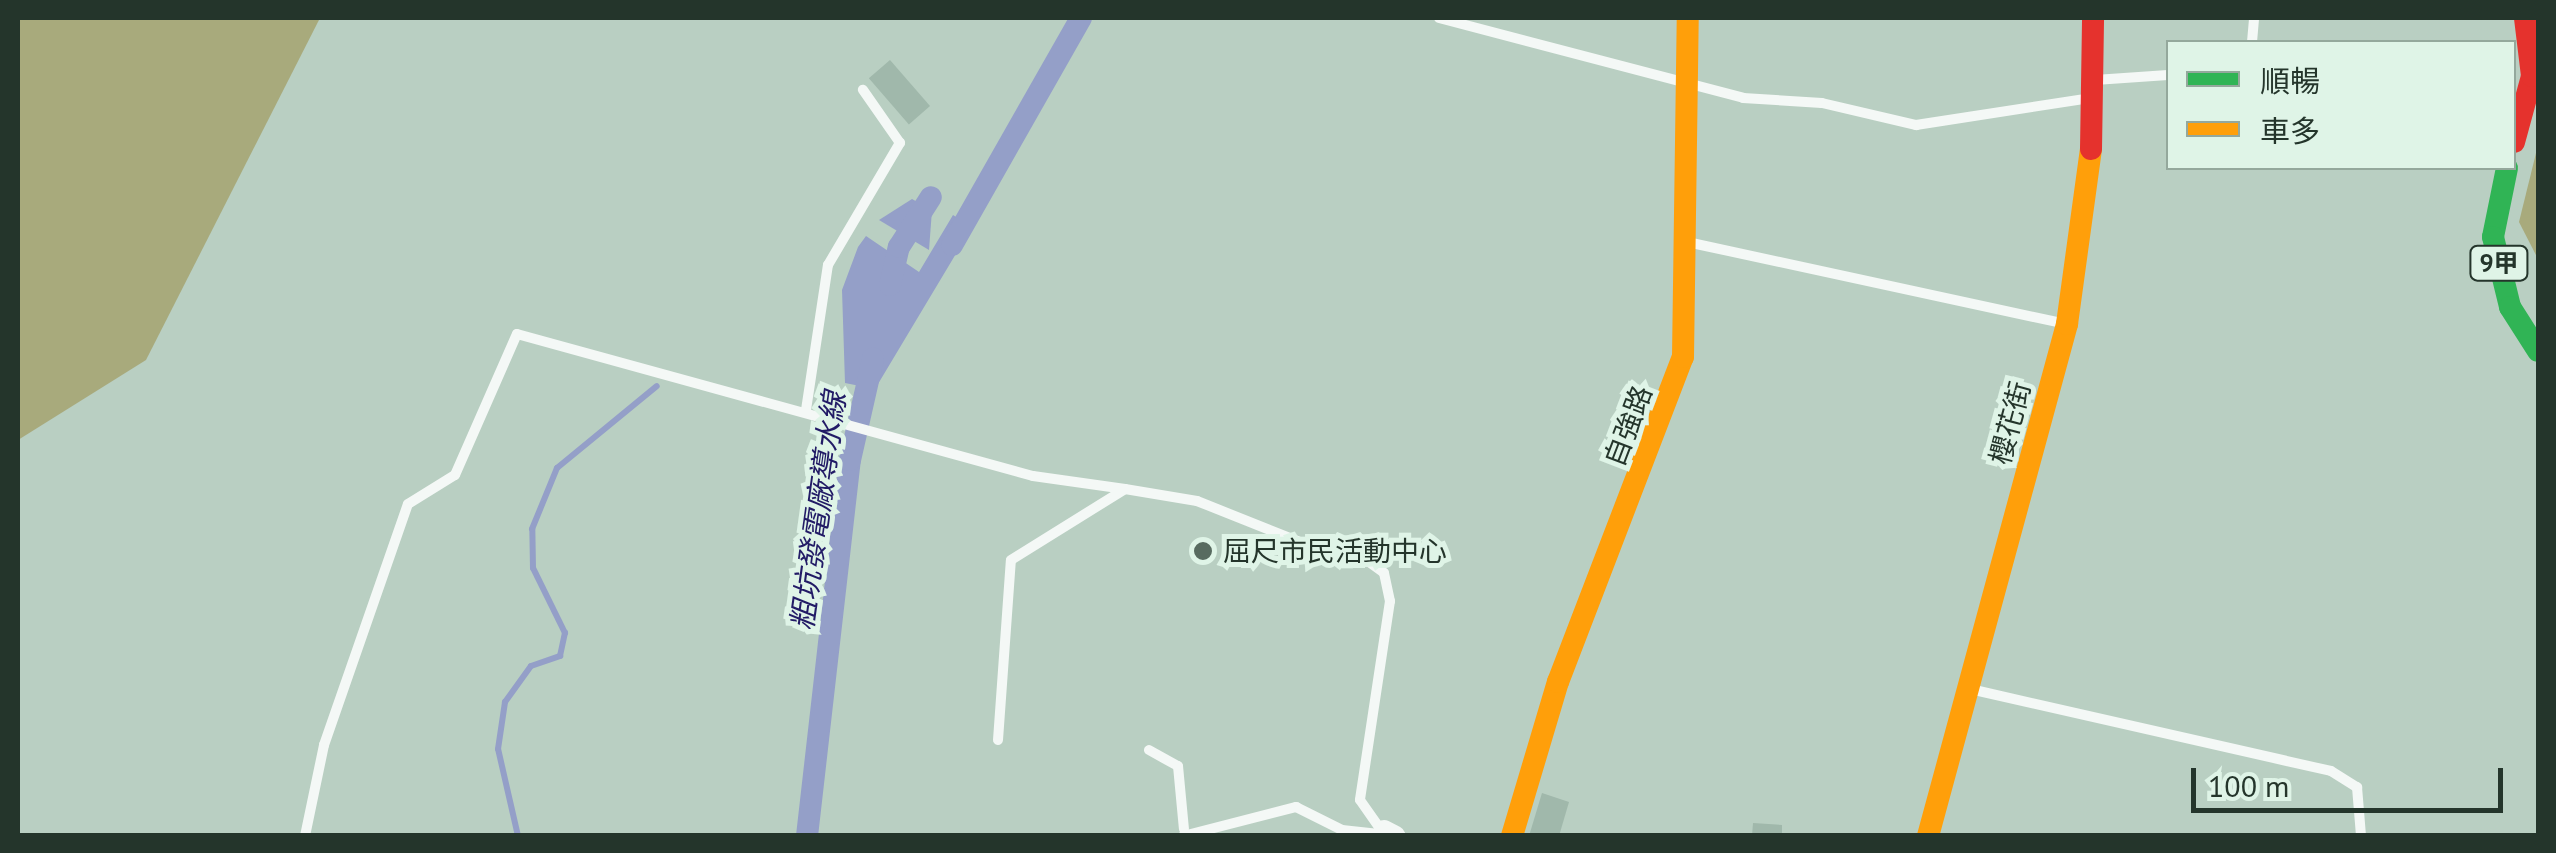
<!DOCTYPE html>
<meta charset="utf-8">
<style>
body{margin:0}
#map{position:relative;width:2556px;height:853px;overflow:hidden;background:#b9cfc2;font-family:"PT Sans","Noto Sans TC",sans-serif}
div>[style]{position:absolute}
.forest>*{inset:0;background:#a8aa7c}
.water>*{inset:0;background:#949fc8}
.stream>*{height:6px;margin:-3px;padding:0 3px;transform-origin:3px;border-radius:3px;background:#949fc8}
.canal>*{height:22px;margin:-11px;padding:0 11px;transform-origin:11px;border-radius:11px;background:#949fc8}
.building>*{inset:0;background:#a0b8ab;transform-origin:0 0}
.lane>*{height:10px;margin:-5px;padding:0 5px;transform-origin:5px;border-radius:5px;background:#f4f8f6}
.street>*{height:20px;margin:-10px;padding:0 10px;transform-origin:10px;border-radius:10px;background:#f4f8f6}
.fast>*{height:22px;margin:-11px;padding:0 11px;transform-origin:11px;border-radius:11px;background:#30b455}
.slow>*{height:22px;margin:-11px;padding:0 11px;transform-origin:11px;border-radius:11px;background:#ff9f0a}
.jam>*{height:22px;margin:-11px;padding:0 11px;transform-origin:11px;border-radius:11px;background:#e5322d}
.dots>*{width:28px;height:28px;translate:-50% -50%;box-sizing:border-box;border:5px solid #dff4e7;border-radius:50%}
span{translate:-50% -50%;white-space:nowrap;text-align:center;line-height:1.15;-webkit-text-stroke:10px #dff4e7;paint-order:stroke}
.shield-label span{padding:2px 8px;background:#dff4e7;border:2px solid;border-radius:8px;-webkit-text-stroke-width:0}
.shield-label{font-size:25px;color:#24352b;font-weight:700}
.street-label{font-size:28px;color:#24352b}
.poi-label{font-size:28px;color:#24352b}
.left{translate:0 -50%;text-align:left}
.water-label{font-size:30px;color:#221b66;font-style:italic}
.frame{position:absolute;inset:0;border:20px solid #24352b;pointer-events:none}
.legend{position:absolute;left:2166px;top:40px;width:350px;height:130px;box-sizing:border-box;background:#dff4e7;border:2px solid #94a89c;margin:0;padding:12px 18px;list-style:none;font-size:30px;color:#24352b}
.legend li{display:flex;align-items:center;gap:20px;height:50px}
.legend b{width:50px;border:2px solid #94a89c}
.scale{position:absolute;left:2191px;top:768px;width:312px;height:45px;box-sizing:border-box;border:5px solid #24352b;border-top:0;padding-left:12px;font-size:30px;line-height:35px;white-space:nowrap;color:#24352b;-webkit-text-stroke:8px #dff4e7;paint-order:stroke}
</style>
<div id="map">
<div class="forest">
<i style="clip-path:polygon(18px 18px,320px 18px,146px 360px,18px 440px)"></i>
<i style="clip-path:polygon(2538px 145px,2538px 259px,2519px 222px)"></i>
</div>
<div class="water">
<i style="clip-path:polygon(912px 199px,932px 210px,929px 250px,879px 220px)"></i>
<i style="clip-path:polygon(953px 215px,972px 227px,875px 389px,845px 383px,842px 290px,858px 247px,866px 236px,919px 272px)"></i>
</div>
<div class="stream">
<i style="left:518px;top:836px;width:89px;rotate:-102.9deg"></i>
<i style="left:498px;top:749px;width:48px;rotate:-81.5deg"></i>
<i style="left:505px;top:702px;width:44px;rotate:-54.2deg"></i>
<i style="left:531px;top:666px;width:31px;rotate:-19deg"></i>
<i style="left:560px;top:656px;width:24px;rotate:-78deg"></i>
<i style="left:565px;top:633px;width:72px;rotate:-116.2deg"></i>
<i style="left:533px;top:568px;width:39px;rotate:-91deg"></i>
<i style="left:532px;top:529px;width:66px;rotate:-67.7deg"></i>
<i style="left:557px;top:468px;width:129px;rotate:-39.4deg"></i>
</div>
<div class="canal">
<i style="left:952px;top:245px;width:261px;rotate:-60.4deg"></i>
<i style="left:890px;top:285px;width:39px;rotate:-77deg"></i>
<i style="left:899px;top:247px;width:59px;rotate:-57.4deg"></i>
<i style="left:807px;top:836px;width:378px;rotate:-83.5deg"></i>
<i style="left:850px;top:460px;width:104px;rotate:-77.2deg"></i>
</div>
<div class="building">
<i style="left:890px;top:60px;width:61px;height:28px;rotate:49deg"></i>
<i style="clip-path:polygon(1542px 793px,1569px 802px,1559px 836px,1529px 836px)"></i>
<i style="clip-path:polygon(1753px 823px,1782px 825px,1782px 836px,1752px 836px)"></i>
</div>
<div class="lane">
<i style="left:1439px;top:18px;width:314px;rotate:14.7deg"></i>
<i style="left:1743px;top:98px;width:79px;rotate:3.6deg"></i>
<i style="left:1822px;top:103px;width:97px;rotate:13.2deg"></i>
<i style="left:1916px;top:125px;width:176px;rotate:-8.8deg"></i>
<i style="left:2252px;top:42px;width:24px;rotate:-85deg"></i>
<i style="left:2095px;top:80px;width:73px;rotate:-3.9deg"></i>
<i style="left:1687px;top:242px;width:383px;rotate:12.2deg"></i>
<i style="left:806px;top:410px;width:147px;rotate:-81.4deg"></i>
<i style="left:828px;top:265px;width:142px;rotate:-59.5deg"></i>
<i style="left:900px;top:143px;width:65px;rotate:-124.9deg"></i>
<i style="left:1970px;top:689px;width:370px;rotate:12.8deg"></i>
<i style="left:2331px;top:771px;width:31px;rotate:32deg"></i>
<i style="left:2357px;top:787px;width:49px;rotate:85.3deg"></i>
<i style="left:998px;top:740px;width:180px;rotate:-85.9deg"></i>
<i style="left:1011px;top:560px;width:134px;rotate:-31.9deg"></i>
<i style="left:1125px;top:489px;width:73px;rotate:9.5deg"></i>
<i style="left:1197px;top:501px;width:116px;rotate:21.7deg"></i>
<i style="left:1305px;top:544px;width:54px;rotate:10.7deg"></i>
<i style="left:1358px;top:554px;width:32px;rotate:36deg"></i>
<i style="left:1384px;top:573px;width:29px;rotate:78deg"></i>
<i style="left:1390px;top:601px;width:201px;rotate:98.6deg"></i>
<i style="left:1360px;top:800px;width:39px;rotate:55deg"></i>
<i style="left:1149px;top:750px;width:33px;rotate:29deg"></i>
<i style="left:1178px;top:766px;width:63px;rotate:84.6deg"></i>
<i style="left:305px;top:836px;width:93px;rotate:-78.2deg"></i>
<i style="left:324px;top:745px;width:255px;rotate:-70.8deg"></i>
<i style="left:408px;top:504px;width:55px;rotate:-31.7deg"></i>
<i style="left:455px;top:475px;width:154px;rotate:-66.3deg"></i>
<i style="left:517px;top:334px;width:535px;rotate:15.39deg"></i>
<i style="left:1033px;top:476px;width:93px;rotate:8deg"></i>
<i style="left:1183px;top:836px;width:117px;rotate:-14.4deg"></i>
<i style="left:1296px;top:807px;width:51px;rotate:26.6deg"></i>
<i style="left:1342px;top:830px;width:37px;rotate:6deg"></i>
</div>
<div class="street">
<i style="left:1384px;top:830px;width:13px;rotate:27deg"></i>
</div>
<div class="fast">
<i style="left:2507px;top:168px;width:70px;rotate:101.5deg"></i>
<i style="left:2493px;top:237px;width:72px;rotate:76.3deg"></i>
<i style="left:2510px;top:307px;width:52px;rotate:57.5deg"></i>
</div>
<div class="slow">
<i style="left:1512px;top:836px;width:161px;rotate:-73.4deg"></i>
<i style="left:1558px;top:682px;width:348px;rotate:-69deg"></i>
<i style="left:1683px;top:357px;width:339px;rotate:-89.2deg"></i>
<i style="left:1928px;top:836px;width:531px;rotate:-74.81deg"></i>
<i style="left:2067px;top:324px;width:177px;rotate:-82.2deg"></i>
</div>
<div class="jam">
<i style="left:2514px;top:142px;width:68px;rotate:-74.7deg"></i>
<i style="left:2532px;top:76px;width:58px;rotate:-96.9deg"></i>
<i style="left:2091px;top:149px;width:131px;rotate:-89.1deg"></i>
</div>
<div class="dots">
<i style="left:1203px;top:551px;background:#586b60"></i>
</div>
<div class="shield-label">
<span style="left:2499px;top:263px">9甲</span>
</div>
<div class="street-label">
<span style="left:2010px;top:423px;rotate:-75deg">櫻花街</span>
<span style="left:1628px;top:426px;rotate:-69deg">自強路</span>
</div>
<div class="poi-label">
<span class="left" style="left:1223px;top:551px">屈尺市民活動中心</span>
</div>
<div class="water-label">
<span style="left:818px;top:511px;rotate:-82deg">粗坑發電廠導水線</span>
</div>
<div class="frame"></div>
<ul class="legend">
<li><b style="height:12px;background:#30b455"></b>順暢</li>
<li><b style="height:12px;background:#ff9f0a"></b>車多</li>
</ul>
<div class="scale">100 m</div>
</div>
